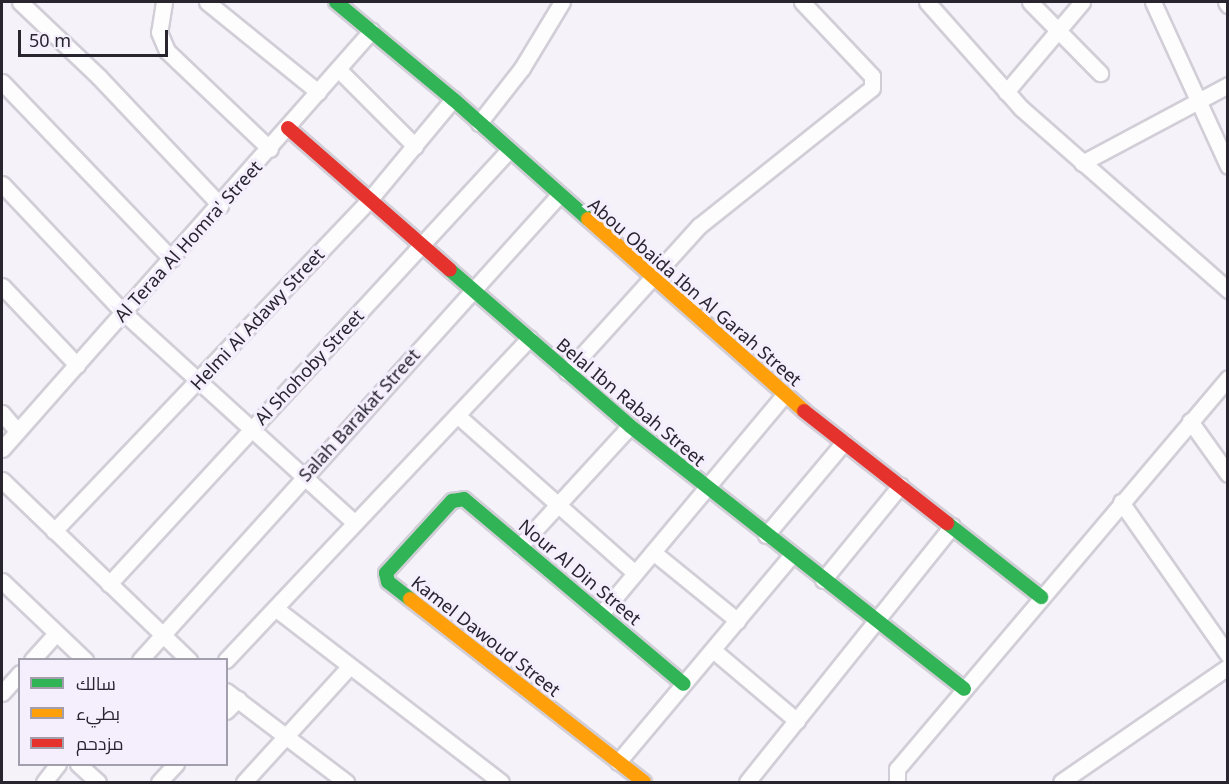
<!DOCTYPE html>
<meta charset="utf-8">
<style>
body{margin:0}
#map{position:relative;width:1229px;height:784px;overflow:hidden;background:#f5f2fa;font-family:"Noto Sans",Cairo,sans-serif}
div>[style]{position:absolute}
.roads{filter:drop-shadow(2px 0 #d2ced7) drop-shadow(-2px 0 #d2ced7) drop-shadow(0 2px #d2ced7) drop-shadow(0 -2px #d2ced7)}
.street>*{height:15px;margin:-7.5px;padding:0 7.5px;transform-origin:7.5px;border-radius:7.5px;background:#fefdfe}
.fast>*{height:14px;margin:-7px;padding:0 7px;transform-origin:7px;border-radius:7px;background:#30b455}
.slow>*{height:14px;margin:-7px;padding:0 7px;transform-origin:7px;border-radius:7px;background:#ff9f0a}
.jam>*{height:14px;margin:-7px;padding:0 7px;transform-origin:7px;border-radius:7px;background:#e5322d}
span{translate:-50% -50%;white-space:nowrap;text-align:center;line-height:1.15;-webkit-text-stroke:6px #f4eefd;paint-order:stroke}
.street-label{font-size:18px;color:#29252f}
.frame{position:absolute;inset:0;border:3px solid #29252f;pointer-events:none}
.legend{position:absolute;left:18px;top:658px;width:210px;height:108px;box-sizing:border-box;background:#f4eefd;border:2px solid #a39eab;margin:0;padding:8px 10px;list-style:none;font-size:18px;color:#29252f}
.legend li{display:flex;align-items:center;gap:12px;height:30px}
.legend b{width:30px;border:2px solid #a39eab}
.scale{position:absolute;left:18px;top:30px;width:150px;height:27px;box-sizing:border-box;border:3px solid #29252f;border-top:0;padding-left:8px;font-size:18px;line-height:21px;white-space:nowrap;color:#29252f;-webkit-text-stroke:4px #f4eefd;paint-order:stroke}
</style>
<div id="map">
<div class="roads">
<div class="street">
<i style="left:20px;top:2px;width:108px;rotate:43.5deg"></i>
<i style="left:98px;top:76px;width:178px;rotate:46.6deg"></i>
<i style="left:164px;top:2px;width:30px;rotate:99deg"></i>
<i style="left:159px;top:32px;width:21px;rotate:67deg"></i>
<i style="left:167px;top:51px;width:142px;rotate:43.6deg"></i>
<i style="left:207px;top:2px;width:143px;rotate:39deg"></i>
<i style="left:927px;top:2px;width:142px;rotate:48.4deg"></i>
<i style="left:1021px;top:108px;width:276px;rotate:41.3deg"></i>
<i style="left:1030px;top:2px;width:100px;rotate:45.4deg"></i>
<i style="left:1153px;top:2px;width:180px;rotate:65.4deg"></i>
<i style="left:1226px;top:2px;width:4px;rotate:56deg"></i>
<i style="left:338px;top:69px;width:109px;rotate:45deg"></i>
<i style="left:2px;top:82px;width:245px;rotate:46.2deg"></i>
<i style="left:1006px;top:92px;width:118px;rotate:-49.8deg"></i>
<i style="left:479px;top:123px;width:70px;rotate:-52deg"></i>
<i style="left:522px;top:68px;width:77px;rotate:-58.8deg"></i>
<i style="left:1082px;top:163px;width:166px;rotate:-28.1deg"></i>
<i style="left:2px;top:184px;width:178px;rotate:46.6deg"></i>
<i style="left:124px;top:313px;width:312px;rotate:42.3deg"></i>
<i style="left:2px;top:286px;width:109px;rotate:46.5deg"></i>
<i style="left:567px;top:372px;width:197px;rotate:-47.9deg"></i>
<i style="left:699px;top:226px;width:221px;rotate:-38.6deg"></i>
<i style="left:872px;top:88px;width:12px;rotate:-90deg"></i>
<i style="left:872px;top:76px;width:102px;rotate:-133.4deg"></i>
<i style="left:2px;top:413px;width:23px;rotate:50deg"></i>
<i style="left:457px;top:415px;width:238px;rotate:41.6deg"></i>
<i style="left:1190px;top:421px;width:65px;rotate:54.4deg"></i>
<i style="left:2px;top:449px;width:558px;rotate:-48.56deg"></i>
<i style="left:2px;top:480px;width:260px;rotate:43.9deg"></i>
<i style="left:1121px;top:502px;width:187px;rotate:55deg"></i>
<i style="left:54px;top:531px;width:458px;rotate:-46.4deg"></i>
<i style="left:370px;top:199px;width:130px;rotate:-50.3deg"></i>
<i style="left:766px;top:535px;width:121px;rotate:-50deg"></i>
<i style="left:520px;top:546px;width:163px;rotate:-47.5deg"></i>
<i style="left:653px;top:552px;width:109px;rotate:39.1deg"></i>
<i style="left:823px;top:580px;width:122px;rotate:-50.7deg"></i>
<i style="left:2px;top:581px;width:115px;rotate:43.6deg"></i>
<i style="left:109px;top:584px;width:590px;rotate:-47.33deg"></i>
<i style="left:275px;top:608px;width:285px;rotate:37.6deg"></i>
<i style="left:601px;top:614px;width:285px;rotate:-50.1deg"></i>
<i style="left:713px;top:650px;width:110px;rotate:40.2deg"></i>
<i style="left:32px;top:660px;width:36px;rotate:-48deg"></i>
<i style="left:140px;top:660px;width:626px;rotate:-47.98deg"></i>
<i style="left:226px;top:660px;width:442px;rotate:-46.7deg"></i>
<i style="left:226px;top:691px;width:151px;rotate:37.2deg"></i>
<i style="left:2px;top:693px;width:27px;rotate:-48deg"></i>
<i style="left:226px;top:711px;width:17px;rotate:-45deg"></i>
<i style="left:618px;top:762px;width:270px;rotate:-50deg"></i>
<i style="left:78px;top:764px;width:27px;rotate:42deg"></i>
<i style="left:44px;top:782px;width:23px;rotate:-52deg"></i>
<i style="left:159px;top:782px;width:25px;rotate:-47deg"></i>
<i style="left:244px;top:782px;width:156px;rotate:-47.6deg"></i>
<i style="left:747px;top:782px;width:328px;rotate:-51.3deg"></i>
<i style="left:897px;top:782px;width:13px;rotate:-90deg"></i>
<i style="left:897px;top:769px;width:512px;rotate:-49.75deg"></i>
<i style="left:1061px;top:782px;width:203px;rotate:-34.6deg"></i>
</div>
<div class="fast">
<i style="left:336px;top:2px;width:152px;rotate:39.7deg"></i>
<i style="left:453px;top:99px;width:181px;rotate:41.6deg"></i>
<i style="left:450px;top:270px;width:238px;rotate:40.9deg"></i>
<i style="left:630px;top:426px;width:425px;rotate:38.2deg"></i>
<i style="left:947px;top:523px;width:120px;rotate:38.2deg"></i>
<i style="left:410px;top:599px;width:28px;rotate:-142deg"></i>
<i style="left:388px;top:582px;width:9px;rotate:-103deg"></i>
<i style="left:386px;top:573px;width:98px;rotate:-47.5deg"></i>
<i style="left:452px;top:501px;width:12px;rotate:-9deg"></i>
<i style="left:464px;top:499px;width:287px;rotate:40.1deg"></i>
</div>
<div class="slow">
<i style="left:588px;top:219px;width:289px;rotate:41.6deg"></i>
<i style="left:410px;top:599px;width:297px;rotate:38deg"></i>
</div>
<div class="jam">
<i style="left:288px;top:128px;width:215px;rotate:41.2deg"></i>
<i style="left:804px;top:411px;width:182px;rotate:38.1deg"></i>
</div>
</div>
<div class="street-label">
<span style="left:188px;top:241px;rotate:-48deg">Al Teraa Al Homra' Street</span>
<span style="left:695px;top:292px;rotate:41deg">Abou Obaida Ibn Al Garah Street</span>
<span style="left:257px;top:319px;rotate:-47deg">Helmi Al Adawy Street</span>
<span style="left:309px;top:367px;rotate:-47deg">Al Shohoby Street</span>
<span style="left:631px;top:402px;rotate:40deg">Belal Ibn Rabah Street</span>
<span style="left:359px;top:415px;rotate:-48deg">Salah Barakat Street</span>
<span style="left:580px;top:572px;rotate:40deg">Nour Al Din Street</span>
<span style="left:486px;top:636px;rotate:38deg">Kamel Dawoud Street</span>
</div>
<div class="frame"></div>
<ul class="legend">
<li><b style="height:8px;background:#30b455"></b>سالك</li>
<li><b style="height:8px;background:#ff9f0a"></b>بطيء</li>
<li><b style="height:8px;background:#e5322d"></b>مزدحم</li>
</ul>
<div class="scale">50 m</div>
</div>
